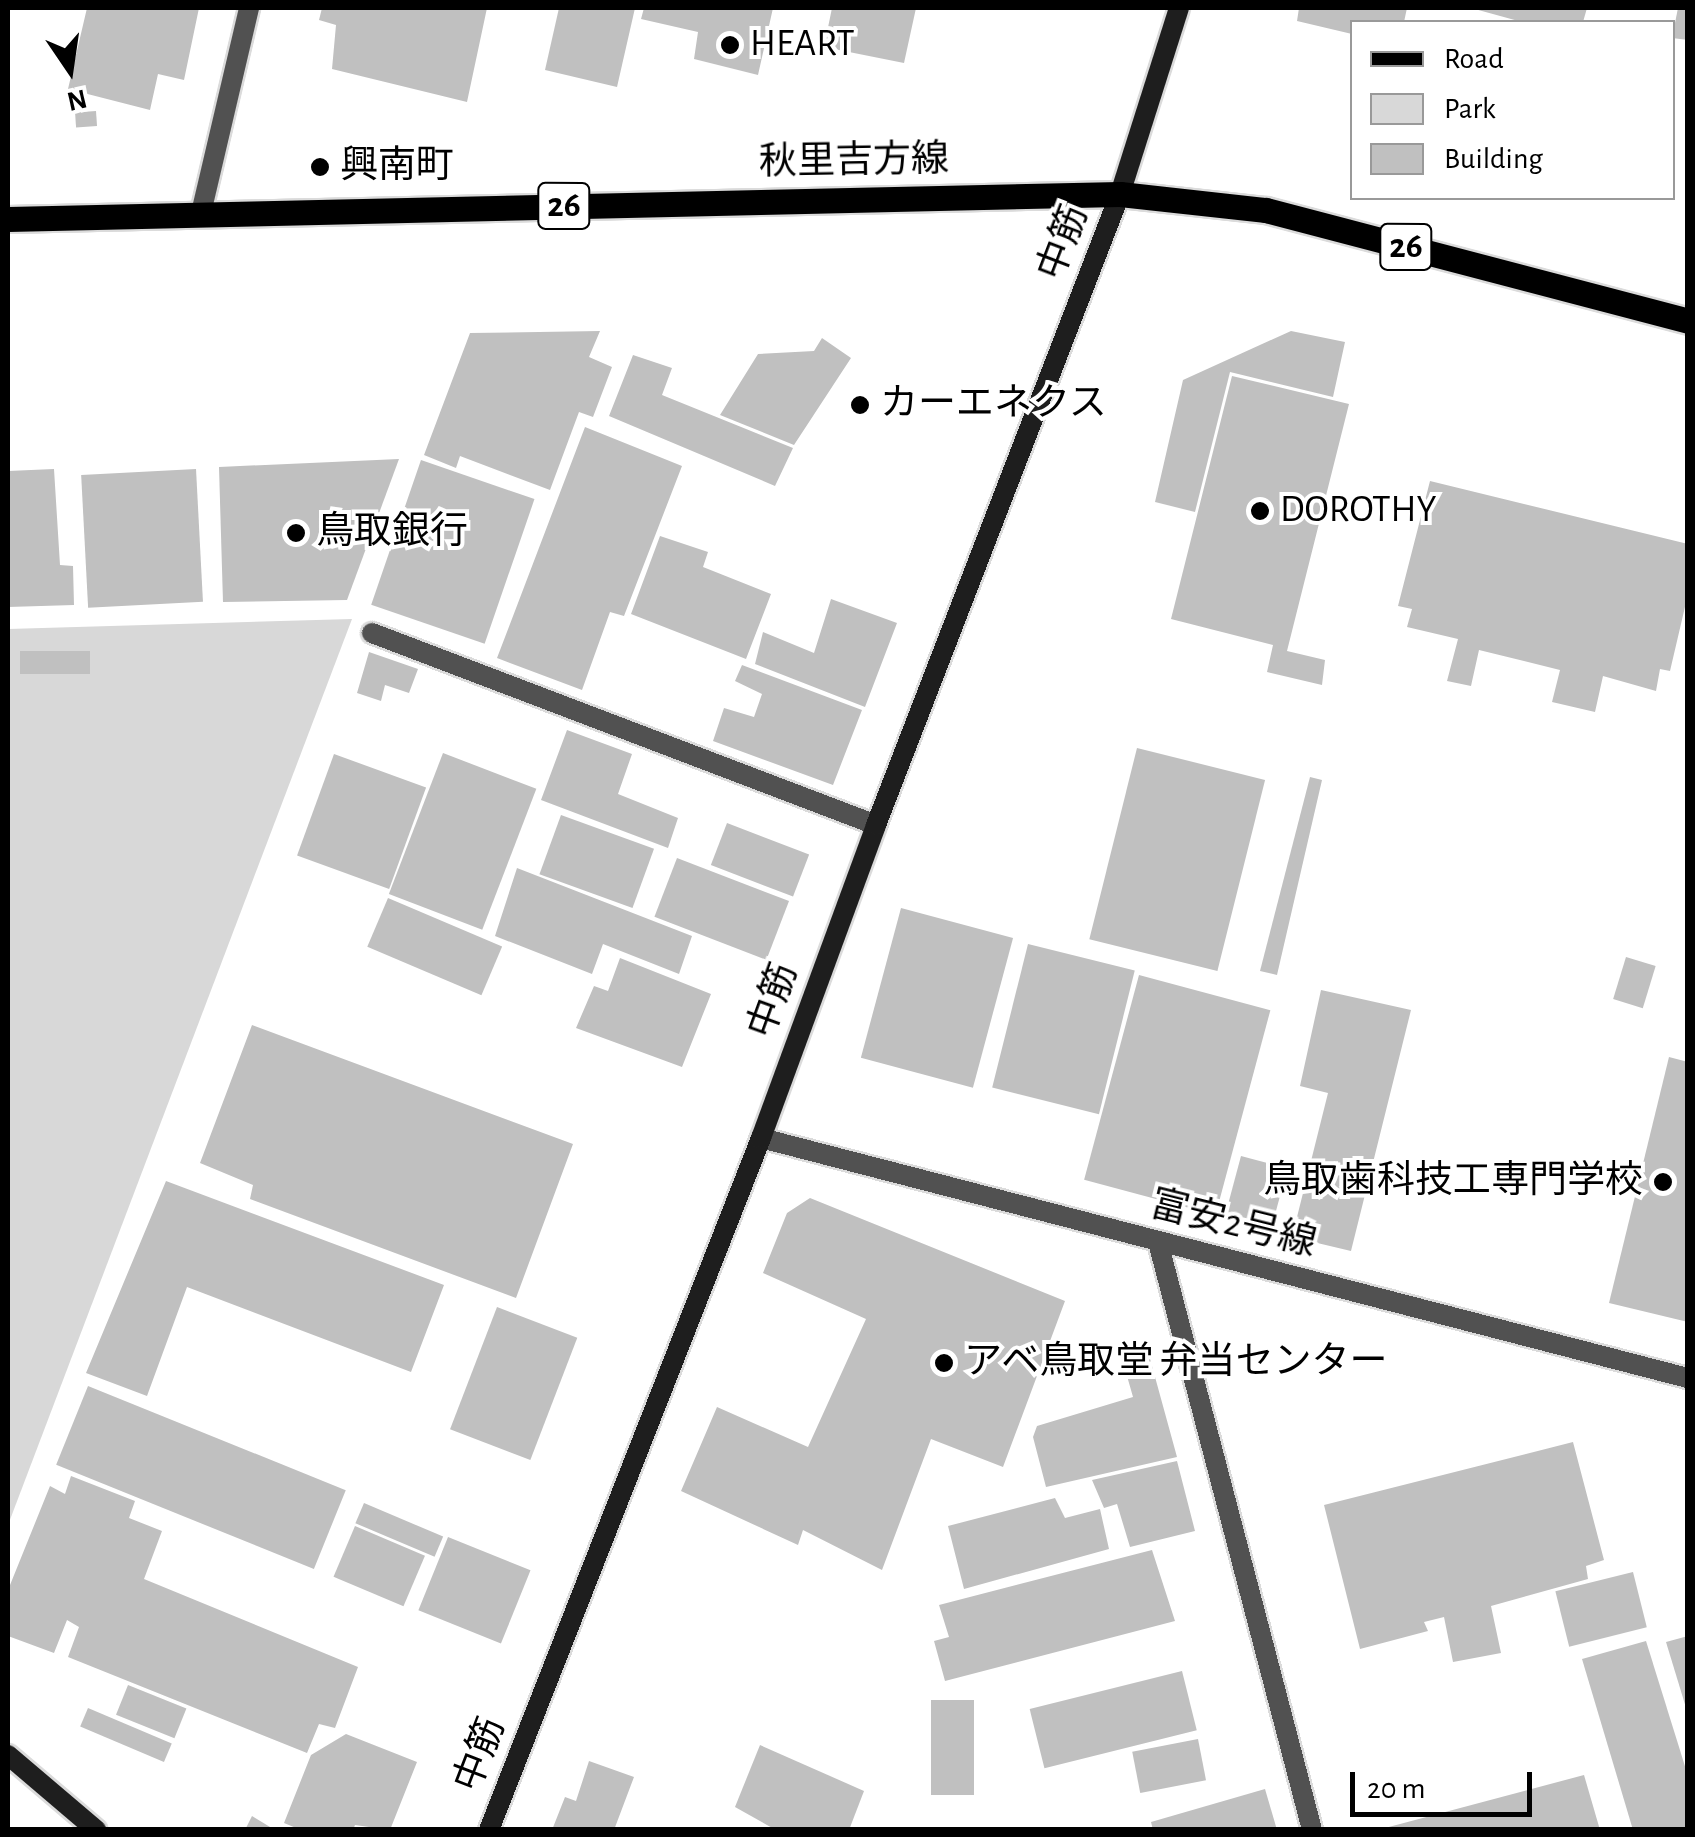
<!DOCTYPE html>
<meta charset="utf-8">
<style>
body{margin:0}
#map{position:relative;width:1695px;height:1837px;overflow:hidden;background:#fff;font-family:"Alegreya Sans","Noto Sans JP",sans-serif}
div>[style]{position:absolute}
.green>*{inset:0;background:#d8d8d8}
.building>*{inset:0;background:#c0c0c0;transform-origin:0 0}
.roads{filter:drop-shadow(2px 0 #dbdbdb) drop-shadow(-2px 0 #dbdbdb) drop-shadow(0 2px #dbdbdb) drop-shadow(0 -2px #dbdbdb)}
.street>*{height:20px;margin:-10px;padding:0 10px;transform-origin:10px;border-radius:10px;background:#515151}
.secondary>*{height:20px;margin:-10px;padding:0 10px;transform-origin:10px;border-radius:10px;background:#1e1e1e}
.primary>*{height:25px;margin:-12.5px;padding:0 12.5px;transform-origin:12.5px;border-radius:12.5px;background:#000}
.dots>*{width:28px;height:28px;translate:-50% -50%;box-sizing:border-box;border:5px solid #fff;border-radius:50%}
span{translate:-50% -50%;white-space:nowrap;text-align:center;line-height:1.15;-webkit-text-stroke:8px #fff;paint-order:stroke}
.shield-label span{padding:2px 8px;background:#fff;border:2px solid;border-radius:8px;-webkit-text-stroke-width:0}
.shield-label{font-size:35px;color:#000;font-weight:700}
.poi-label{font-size:38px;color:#000}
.left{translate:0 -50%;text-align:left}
.right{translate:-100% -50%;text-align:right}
.street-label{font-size:38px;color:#000}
.frame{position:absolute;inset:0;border:10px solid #000;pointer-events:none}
.legend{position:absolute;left:1350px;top:20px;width:325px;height:180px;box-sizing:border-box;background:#fff;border:2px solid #999;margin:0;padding:12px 18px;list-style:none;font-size:30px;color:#000}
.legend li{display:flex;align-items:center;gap:20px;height:50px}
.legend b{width:50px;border:2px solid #999}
.north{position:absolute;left:20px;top:20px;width:100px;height:100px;-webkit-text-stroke:8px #fff;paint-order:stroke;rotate:167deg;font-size:28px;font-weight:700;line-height:40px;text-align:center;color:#000}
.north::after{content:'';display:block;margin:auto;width:35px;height:45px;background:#000;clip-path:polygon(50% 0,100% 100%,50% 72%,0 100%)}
.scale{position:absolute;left:1350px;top:1772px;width:182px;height:45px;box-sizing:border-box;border:5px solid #000;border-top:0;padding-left:12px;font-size:30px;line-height:35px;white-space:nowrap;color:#000;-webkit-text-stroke:8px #fff;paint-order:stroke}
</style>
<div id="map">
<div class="green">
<i style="clip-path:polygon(352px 619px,8px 1525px,8px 629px)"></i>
</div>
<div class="building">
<i style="clip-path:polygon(87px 8px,199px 8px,184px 80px,158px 74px,150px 110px,68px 89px)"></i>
<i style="clip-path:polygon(322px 8px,487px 8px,467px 102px,332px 69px,336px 25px,319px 20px)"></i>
<i style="clip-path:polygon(559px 8px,635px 8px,617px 87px,545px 70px)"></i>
<i style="clip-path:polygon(644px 8px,773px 8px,758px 75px,694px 59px,698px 32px,641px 19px)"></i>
<i style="clip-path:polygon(832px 8px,916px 8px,904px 63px,824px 47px)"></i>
<i style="clip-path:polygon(1299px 8px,1407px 8px,1404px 22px,1352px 22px,1352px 34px,1297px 21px)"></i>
<i style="clip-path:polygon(1471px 8px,1587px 8px,1583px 22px,1522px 22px)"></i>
<i style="clip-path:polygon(1678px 8px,1688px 8px,1688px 40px,1672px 38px)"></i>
<i style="left:96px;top:111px;width:15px;height:21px;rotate:86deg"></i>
<i style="clip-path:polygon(600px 331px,589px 357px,612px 367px,593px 417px,579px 412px,550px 490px,460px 456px,456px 468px,424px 455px,470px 333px)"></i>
<i style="clip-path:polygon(1291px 331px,1345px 342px,1333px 397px,1230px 372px,1195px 512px,1155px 502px,1183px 380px)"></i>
<i style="clip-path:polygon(822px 338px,851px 358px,794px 445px,720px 415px,758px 354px,814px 351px)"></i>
<i style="clip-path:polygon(633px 355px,672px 368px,662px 395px,793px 448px,775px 486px,609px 416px)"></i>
<i style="clip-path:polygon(1232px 376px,1349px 404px,1287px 651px,1325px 660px,1322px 685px,1267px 672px,1273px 645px,1171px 619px)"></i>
<i style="clip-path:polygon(585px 427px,682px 466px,624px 616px,610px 612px,582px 690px,497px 658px)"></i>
<i style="clip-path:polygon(399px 459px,347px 600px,223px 602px,219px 467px)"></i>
<i style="left:421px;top:460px;width:120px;height:153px;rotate:19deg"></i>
<i style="clip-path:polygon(54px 469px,60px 565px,73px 566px,74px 605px,8px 607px,8px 471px)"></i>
<i style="left:196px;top:469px;width:133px;height:115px;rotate:87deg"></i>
<i style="clip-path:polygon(1430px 481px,1688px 544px,1688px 594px,1670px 671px,1660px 669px,1656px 691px,1603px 676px,1595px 712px,1552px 702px,1560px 670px,1479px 650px,1471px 686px,1447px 681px,1458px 639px,1407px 627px,1412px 609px,1398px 606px)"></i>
<i style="clip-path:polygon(660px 536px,708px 552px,703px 567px,771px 594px,746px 659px,631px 614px)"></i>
<i style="clip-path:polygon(831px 599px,897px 623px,865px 707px,755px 664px,763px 632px,814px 653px)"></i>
<i style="left:90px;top:651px;width:23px;height:70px;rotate:90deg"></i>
<i style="clip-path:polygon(369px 652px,418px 669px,409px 693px,385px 685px,381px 701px,357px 693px)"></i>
<i style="clip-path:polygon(742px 665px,862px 710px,833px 785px,713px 741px,724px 708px,754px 717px,762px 694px,735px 681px)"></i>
<i style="clip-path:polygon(567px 730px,632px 754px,618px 794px,678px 818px,668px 848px,541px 800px)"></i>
<i style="left:1137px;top:748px;width:132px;height:197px;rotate:14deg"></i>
<i style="left:443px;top:753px;width:100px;height:151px;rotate:21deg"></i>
<i style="left:334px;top:754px;width:98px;height:108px;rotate:20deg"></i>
<i style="clip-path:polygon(1310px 777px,1322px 780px,1277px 975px,1260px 971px)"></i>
<i style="left:561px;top:815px;width:99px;height:63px;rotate:20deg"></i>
<i style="left:727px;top:823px;width:88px;height:45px;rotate:21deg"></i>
<i style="left:677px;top:858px;width:120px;height:63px;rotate:21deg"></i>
<i style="clip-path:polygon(517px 868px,692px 936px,679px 974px,603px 944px,592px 974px,495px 936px)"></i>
<i style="left:388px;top:898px;width:124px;height:53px;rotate:23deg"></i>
<i style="left:901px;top:908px;width:116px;height:155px;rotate:15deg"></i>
<i style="left:1028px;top:944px;width:110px;height:148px;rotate:14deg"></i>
<i style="left:1626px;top:957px;width:31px;height:44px;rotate:17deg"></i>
<i style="clip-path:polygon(620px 958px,711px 994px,682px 1067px,576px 1028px,594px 986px,608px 991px)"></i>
<i style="left:1139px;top:975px;width:136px;height:212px;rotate:15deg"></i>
<i style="clip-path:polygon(1321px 990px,1411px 1010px,1351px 1251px,1292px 1237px,1328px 1093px,1300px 1086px)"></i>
<i style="clip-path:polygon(252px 1025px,573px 1144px,516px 1298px,250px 1199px,253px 1185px,200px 1163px)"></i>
<i style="clip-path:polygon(1669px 1057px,1688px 1062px,1688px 1322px,1609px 1303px)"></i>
<i style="left:1241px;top:1156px;width:48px;height:67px;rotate:15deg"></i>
<i style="clip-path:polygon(166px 1181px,444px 1285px,411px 1372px,187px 1287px,147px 1396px,86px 1373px)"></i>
<i style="clip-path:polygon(810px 1198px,1065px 1301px,1003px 1467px,931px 1439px,882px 1570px,803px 1530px,798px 1545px,681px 1491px,717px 1407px,808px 1447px,866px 1319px,763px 1273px,787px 1213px)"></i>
<i style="left:497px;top:1307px;width:86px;height:131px;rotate:21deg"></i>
<i style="clip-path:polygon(1149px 1355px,1177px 1457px,1046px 1487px,1033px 1437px,1037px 1426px,1133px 1397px,1123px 1362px)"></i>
<i style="left:88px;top:1386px;width:278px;height:85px;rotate:22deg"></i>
<i style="clip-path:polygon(1573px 1442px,1604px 1560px,1586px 1566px,1588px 1579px,1491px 1606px,1501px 1653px,1453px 1662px,1444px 1617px,1424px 1622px,1428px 1631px,1360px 1649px,1324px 1505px)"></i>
<i style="clip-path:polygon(1177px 1461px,1195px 1531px,1130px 1547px,1117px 1504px,1104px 1508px,1092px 1480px)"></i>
<i style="clip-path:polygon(71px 1476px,135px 1501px,129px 1518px,162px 1531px,144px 1579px,358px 1667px,335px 1728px,319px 1724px,307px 1753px,68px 1657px,79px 1627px,67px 1620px,54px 1653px,8px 1636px,8px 1590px,50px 1486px,65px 1494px)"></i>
<i style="clip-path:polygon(1055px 1498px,1065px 1518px,1100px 1509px,1109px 1549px,964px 1589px,948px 1526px)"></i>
<i style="left:364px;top:1503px;width:86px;height:22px;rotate:23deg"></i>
<i style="left:355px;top:1526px;width:76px;height:55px;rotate:23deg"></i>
<i style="left:448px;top:1537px;width:89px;height:79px;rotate:22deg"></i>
<i style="clip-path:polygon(1152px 1550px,1175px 1621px,945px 1681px,934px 1641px,949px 1637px,939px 1605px)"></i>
<i style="left:1633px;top:1572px;width:57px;height:80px;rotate:76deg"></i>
<i style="clip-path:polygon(1688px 1636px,1688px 1711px,1687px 1711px,1666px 1642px)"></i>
<i style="clip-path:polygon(1646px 1641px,1688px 1776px,1688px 1830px,1633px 1830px,1582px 1659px)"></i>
<i style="left:1182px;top:1671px;width:61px;height:157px;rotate:76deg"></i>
<i style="left:128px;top:1685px;width:63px;height:32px;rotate:22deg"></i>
<i style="left:931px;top:1700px;width:43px;height:95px"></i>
<i style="left:88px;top:1708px;width:91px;height:20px;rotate:23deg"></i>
<i style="clip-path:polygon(346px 1734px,417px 1762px,390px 1830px,355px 1825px,353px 1830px,301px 1830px,284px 1823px,311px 1755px)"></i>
<i style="left:1198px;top:1739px;width:42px;height:67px;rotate:79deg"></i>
<i style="clip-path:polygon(760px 1745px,864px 1791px,849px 1830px,776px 1830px,735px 1807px)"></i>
<i style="clip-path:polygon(589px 1761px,634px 1777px,614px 1830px,552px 1830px,565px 1797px,576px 1801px)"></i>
<i style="clip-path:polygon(1584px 1775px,1600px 1830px,1385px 1830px,1385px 1828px)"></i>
<i style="clip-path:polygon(1265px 1789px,1277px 1830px,1153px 1830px,1151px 1822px)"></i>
<i style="clip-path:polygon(252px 1816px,275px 1830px,245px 1830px)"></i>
</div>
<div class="roads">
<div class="street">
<i style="left:201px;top:213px;width:211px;rotate:-76.8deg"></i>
<i style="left:372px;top:633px;width:539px;rotate:20.85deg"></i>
<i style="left:761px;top:1138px;width:958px;rotate:14.52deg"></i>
<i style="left:1158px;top:1242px;width:608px;rotate:75.32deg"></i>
</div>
<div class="secondary">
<i style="left:8px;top:1755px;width:116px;rotate:40.4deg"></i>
<i style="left:489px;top:1830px;width:744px;rotate:-68.54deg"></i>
<i style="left:761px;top:1138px;width:333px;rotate:-69.8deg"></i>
<i style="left:876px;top:825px;width:677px;rotate:-68.86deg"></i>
<i style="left:1120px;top:194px;width:195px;rotate:-72.4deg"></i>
</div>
<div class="primary">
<i style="left:8px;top:219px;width:1112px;rotate:-1.29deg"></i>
<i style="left:1120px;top:194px;width:147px;rotate:6.3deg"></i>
<i style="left:1266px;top:210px;width:436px;rotate:14.7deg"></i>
</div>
</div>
<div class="dots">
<i style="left:730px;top:45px;background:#000"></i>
<i style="left:320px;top:167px;background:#000"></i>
<i style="left:860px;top:405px;background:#000"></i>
<i style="left:1260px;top:511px;background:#000"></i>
<i style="left:296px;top:533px;background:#000"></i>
<i style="left:1663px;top:1182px;background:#000"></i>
<i style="left:944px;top:1363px;background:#000"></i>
</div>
<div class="shield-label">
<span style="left:564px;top:206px">26</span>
<span style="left:1406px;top:247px">26</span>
</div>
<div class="poi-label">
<span class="left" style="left:750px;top:45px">HEART</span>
<span class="left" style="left:340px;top:167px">興南町</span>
<span class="left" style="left:880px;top:405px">カーエネクス</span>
<span class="left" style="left:1280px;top:511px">DOROTHY</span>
<span class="left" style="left:316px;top:533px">鳥取銀行</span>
<span class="right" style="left:1643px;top:1182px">鳥取歯科技工専門学校</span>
<span class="left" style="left:964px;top:1363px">アベ鳥取堂 弁当センター</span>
</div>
<div class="street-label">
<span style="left:854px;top:162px;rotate:-1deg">秋里吉方線</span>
<span style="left:1064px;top:243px;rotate:-69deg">中筋</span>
<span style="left:774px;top:1001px;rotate:-70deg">中筋</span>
<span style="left:1233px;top:1225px;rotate:14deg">富安2号線</span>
<span style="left:481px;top:1755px;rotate:-69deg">中筋</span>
</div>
<div class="frame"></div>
<ul class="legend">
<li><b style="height:12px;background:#000"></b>Road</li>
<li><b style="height:28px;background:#d8d8d8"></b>Park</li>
<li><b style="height:28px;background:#c0c0c0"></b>Building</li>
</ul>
<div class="north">N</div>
<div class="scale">20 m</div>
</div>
